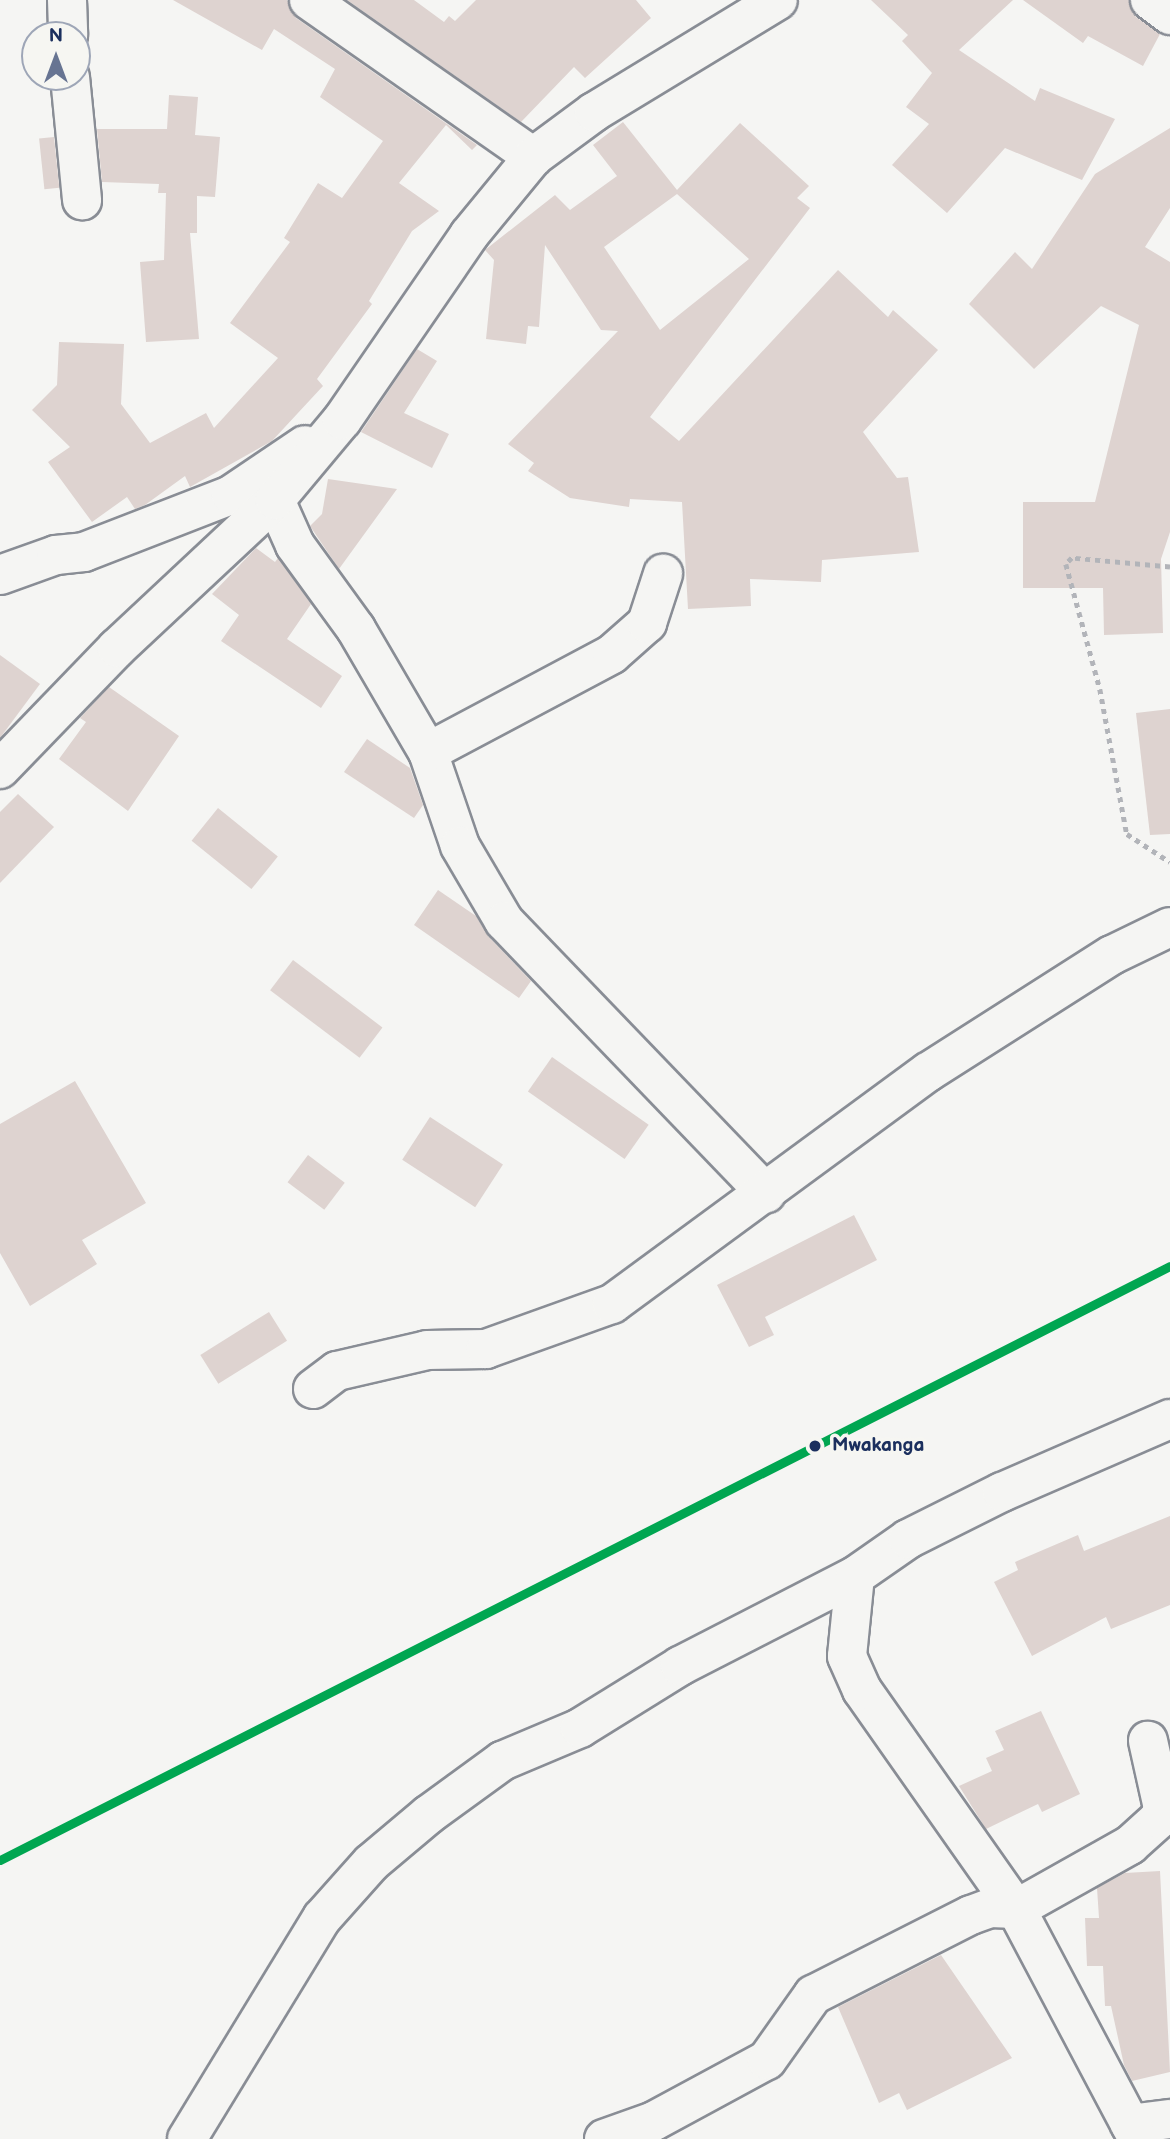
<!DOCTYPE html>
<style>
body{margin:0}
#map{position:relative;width:1170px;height:2139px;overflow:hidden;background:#f5f5f3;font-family:"Balsamiq Sans",sans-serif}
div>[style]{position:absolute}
.building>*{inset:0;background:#ded3d0;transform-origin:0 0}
.path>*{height:4.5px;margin-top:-2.25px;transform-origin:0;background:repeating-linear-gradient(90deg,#b2b4b9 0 5px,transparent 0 10px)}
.roads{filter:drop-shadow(2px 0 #898d95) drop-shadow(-2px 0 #898d95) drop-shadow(0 2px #898d95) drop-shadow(0 -2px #898d95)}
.minor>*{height:38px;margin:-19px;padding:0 19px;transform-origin:19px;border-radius:19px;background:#f5f5f3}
.rail-1>*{height:9px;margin:-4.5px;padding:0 4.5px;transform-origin:4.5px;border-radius:4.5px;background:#00a651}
.dots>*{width:19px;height:19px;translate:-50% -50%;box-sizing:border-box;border:4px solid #f6f6f2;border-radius:50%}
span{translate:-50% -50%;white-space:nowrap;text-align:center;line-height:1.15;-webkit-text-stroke:7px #f6f6f2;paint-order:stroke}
.stop-label{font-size:19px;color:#1b2f5e;font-weight:700}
.left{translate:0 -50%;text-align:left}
.north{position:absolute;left:21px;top:21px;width:70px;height:70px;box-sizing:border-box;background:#f6f6f2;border:2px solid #9ea6b7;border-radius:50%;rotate:0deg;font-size:19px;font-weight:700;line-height:28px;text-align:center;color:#1b2f5e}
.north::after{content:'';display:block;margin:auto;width:24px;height:32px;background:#677492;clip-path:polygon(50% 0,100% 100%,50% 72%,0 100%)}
</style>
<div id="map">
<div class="building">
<i style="clip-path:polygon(173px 0,287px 0,296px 18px,477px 145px,472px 150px,446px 125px,399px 183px,439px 211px,412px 231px,369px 301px,372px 304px,317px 379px,323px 386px,272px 441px,190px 487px,185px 476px,145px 505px,135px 509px,127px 497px,92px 522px,48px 462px,70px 447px,32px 410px,57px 385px,59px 342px,124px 344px,121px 404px,150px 443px,206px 413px,214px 428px,278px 358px,230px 323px,290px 242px,284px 238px,318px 183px,342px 198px,383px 141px,320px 97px,335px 69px,274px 29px,262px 50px)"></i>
<i style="clip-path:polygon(347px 0,414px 0,444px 22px,449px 16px,455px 21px,476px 0,636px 0,651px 18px,585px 78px,574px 67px,521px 122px)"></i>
<i style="clip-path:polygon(871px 0,1013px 0,959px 50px,1035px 101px,1040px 88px,1115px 119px,1082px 180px,1005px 148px,947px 213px,892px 165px,929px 124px,906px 107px,932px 73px,902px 41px,908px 35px)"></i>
<i style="clip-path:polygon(1023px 0,1129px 0,1136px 17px,1160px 34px,1143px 66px,1088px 36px,1083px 43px)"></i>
<i style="clip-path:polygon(169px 95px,198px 97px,195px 135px,220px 137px,215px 197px,197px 196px,197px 233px,190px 233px,199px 339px,146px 342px,140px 262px,164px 260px,166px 193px,158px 193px,159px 184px,102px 182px,97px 129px,167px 129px)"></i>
<i style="clip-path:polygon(evenodd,623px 122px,677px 190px,740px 123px,809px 186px,797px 198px,810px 208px,650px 417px,679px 441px,838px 270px,888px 317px,893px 310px,938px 350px,863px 432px,897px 478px,908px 477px,919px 552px,822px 560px,821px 582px,750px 579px,751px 606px,688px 609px,682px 502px,630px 499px,629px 507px,570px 498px,528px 471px,534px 463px,508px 444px,618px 331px,601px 330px,545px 245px,539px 327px,528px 326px,526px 344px,486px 339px,494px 260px,485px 250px,555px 195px,570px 210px,617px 176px,593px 145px,623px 122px,677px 194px,749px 259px,660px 330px,604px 247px,677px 194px)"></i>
<i style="clip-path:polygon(1170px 128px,1170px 208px,1145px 247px,1170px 262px,1170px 532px,1161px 559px,1163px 633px,1104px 635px,1103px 588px,1023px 588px,1023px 502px,1095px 502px,1139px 325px,1101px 306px,1034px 369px,969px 304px,1015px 252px,1032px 269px,1095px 174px)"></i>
<i style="left:54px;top:137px;width:51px;height:15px;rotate:84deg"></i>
<i style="clip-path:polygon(417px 349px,437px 361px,404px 413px,449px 434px,432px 468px,361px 432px)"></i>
<i style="clip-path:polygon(328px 479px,397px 489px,339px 569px,310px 526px,322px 514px)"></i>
<i style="clip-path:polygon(256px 548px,275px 562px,278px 558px,311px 604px,287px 639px,342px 676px,321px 708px,221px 641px,239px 615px,212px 594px)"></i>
<i style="clip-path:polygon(0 655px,40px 684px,0 738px)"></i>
<i style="clip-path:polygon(109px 687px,179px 736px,128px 811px,59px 759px,86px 722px,80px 718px)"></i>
<i style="clip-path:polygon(1170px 709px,1170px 834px,1150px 835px,1136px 713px)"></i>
<i style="clip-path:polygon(367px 739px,410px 768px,423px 805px,414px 818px,344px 772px)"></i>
<i style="clip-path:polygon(18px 794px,54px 827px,0 883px,0 812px)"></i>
<i style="left:218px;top:808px;width:77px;height:42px;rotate:39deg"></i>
<i style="clip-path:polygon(438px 890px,476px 916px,488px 936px,531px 981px,519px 998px,414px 925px)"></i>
<i style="left:293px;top:960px;width:112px;height:38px;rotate:37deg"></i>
<i style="left:552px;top:1057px;width:118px;height:42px;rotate:35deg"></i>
<i style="clip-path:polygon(75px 1081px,146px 1203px,82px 1240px,97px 1264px,30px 1306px,0 1253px,0 1124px)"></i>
<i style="left:430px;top:1117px;width:87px;height:51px;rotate:33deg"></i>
<i style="left:308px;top:1155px;width:46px;height:34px;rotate:37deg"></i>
<i style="clip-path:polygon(854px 1215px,877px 1260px,765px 1317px,774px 1335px,749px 1347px,717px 1285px)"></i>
<i style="left:269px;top:1312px;width:34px;height:81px;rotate:58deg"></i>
<i style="clip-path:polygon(1170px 1516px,1170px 1605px,1111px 1629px,1106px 1617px,1032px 1656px,994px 1582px,1018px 1570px,1015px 1562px,1078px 1535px,1084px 1551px)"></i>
<i style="clip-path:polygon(1041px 1711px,1080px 1794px,1042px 1812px,1038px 1804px,986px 1829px,959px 1786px,992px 1771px,986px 1758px,1004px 1750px,995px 1731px)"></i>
<i style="clip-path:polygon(1160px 1871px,1170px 2072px,1132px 2081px,1124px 2065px,1111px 2006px,1105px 2006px,1103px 1966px,1087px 1966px,1085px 1918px,1099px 1918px,1097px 1888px,1125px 1873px)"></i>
<i style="clip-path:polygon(941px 1955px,1012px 2058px,907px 2110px,899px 2093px,879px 2103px,838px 2007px)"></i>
</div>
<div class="path">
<i style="left:1170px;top:567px;width:98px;rotate:-174.8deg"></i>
<i style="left:1072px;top:558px;width:8px;rotate:135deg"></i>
<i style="left:1066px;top:564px;width:130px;rotate:74.8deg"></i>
<i style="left:1100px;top:689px;width:147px;rotate:79.5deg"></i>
<i style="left:1127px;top:834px;width:51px;rotate:33.1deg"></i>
</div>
<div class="roads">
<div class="minor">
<i style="left:67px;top:0;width:35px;rotate:88deg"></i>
<i style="left:309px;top:0;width:274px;rotate:35deg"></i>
<i style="left:1150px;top:0;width:25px;rotate:37deg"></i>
<i style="left:70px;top:77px;width:124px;rotate:84.4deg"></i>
<i style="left:275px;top:500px;width:49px;rotate:66deg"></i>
<i style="left:295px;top:545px;width:104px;rotate:54deg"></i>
<i style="left:356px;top:629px;width:143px;rotate:59.7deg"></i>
<i style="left:428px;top:752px;width:99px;rotate:71.2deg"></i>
<i style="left:460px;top:846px;width:87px;rotate:59.6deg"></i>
<i style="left:504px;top:921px;width:378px;rotate:46.1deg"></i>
<i style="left:0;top:575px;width:59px;rotate:-19.7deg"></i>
<i style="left:56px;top:555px;width:28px;rotate:-6deg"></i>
<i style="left:84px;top:552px;width:158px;rotate:-21.2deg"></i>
<i style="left:231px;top:495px;width:89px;rotate:-34deg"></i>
<i style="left:428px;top:752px;width:208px;rotate:-28deg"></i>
<i style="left:612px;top:654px;width:47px;rotate:-41.5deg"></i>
<i style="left:647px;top:623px;width:52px;rotate:-71.9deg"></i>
<i style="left:0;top:769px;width:168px;rotate:-46deg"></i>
<i style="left:117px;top:648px;width:216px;rotate:-43.1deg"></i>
<i style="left:275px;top:500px;width:104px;rotate:-50.1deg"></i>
<i style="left:342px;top:420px;width:224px;rotate:-55.5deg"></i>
<i style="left:469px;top:235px;width:101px;rotate:-50.6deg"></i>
<i style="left:533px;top:157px;width:76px;rotate:-36.4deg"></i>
<i style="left:594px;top:112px;width:215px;rotate:-31.3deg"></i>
<i style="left:313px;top:1389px;width:30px;rotate:-37deg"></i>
<i style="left:337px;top:1371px;width:92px;rotate:-13.1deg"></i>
<i style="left:427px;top:1350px;width:59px;rotate:-1deg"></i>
<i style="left:486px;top:1349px;width:134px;rotate:-19.7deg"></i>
<i style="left:612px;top:1304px;width:392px;rotate:-36.3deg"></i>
<i style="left:928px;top:1072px;width:218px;rotate:-32.5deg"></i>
<i style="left:1112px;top:955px;width:64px;rotate:-25.8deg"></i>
<i style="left:1130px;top:2124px;width:40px;rotate:-7.1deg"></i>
<i style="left:187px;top:2139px;width:259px;rotate:-58.6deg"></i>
<i style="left:322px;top:1918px;width:74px;rotate:-48.3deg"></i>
<i style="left:371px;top:1863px;width:75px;rotate:-40.1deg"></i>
<i style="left:428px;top:1815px;width:92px;rotate:-36.1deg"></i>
<i style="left:502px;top:1761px;width:85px;rotate:-22.9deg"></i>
<i style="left:580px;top:1728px;width:118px;rotate:-31.8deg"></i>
<i style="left:680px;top:1666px;width:197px;rotate:-27.2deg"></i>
<i style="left:604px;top:2139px;width:53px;rotate:-19.8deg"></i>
<i style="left:654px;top:2121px;width:128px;rotate:-28.4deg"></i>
<i style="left:767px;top:2060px;width:80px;rotate:-54.7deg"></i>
<i style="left:813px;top:1995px;width:177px;rotate:-26.9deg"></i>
<i style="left:971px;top:1915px;width:20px;rotate:-20deg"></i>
<i style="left:990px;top:1908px;width:26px;rotate:2deg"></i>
<i style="left:1016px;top:1909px;width:131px;rotate:-29.3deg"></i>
<i style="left:1130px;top:1845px;width:39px;rotate:-42deg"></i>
<i style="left:1159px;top:1819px;width:12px;rotate:-70deg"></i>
<i style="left:1163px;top:1808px;width:69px;rotate:-102.6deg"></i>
<i style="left:1138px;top:2139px;width:260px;rotate:-117.9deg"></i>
<i style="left:1016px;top:1909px;width:268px;rotate:-125.1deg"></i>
<i style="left:862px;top:1690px;width:37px;rotate:-114deg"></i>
<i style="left:847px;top:1656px;width:80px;rotate:-84.3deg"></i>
<i style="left:855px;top:1576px;width:65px;rotate:-34.9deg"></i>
<i style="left:908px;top:1539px;width:105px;rotate:-26.6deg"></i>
<i style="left:1002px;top:1492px;width:183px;rotate:-23.5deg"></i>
</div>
</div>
<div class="rail-1">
<i style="left:0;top:1860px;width:1312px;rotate:-26.92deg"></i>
</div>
<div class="dots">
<i style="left:815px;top:1446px;background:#1b2f5e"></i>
</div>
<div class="stop-label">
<span class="left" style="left:832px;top:1446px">Mwakanga</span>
</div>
<div class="north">N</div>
</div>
